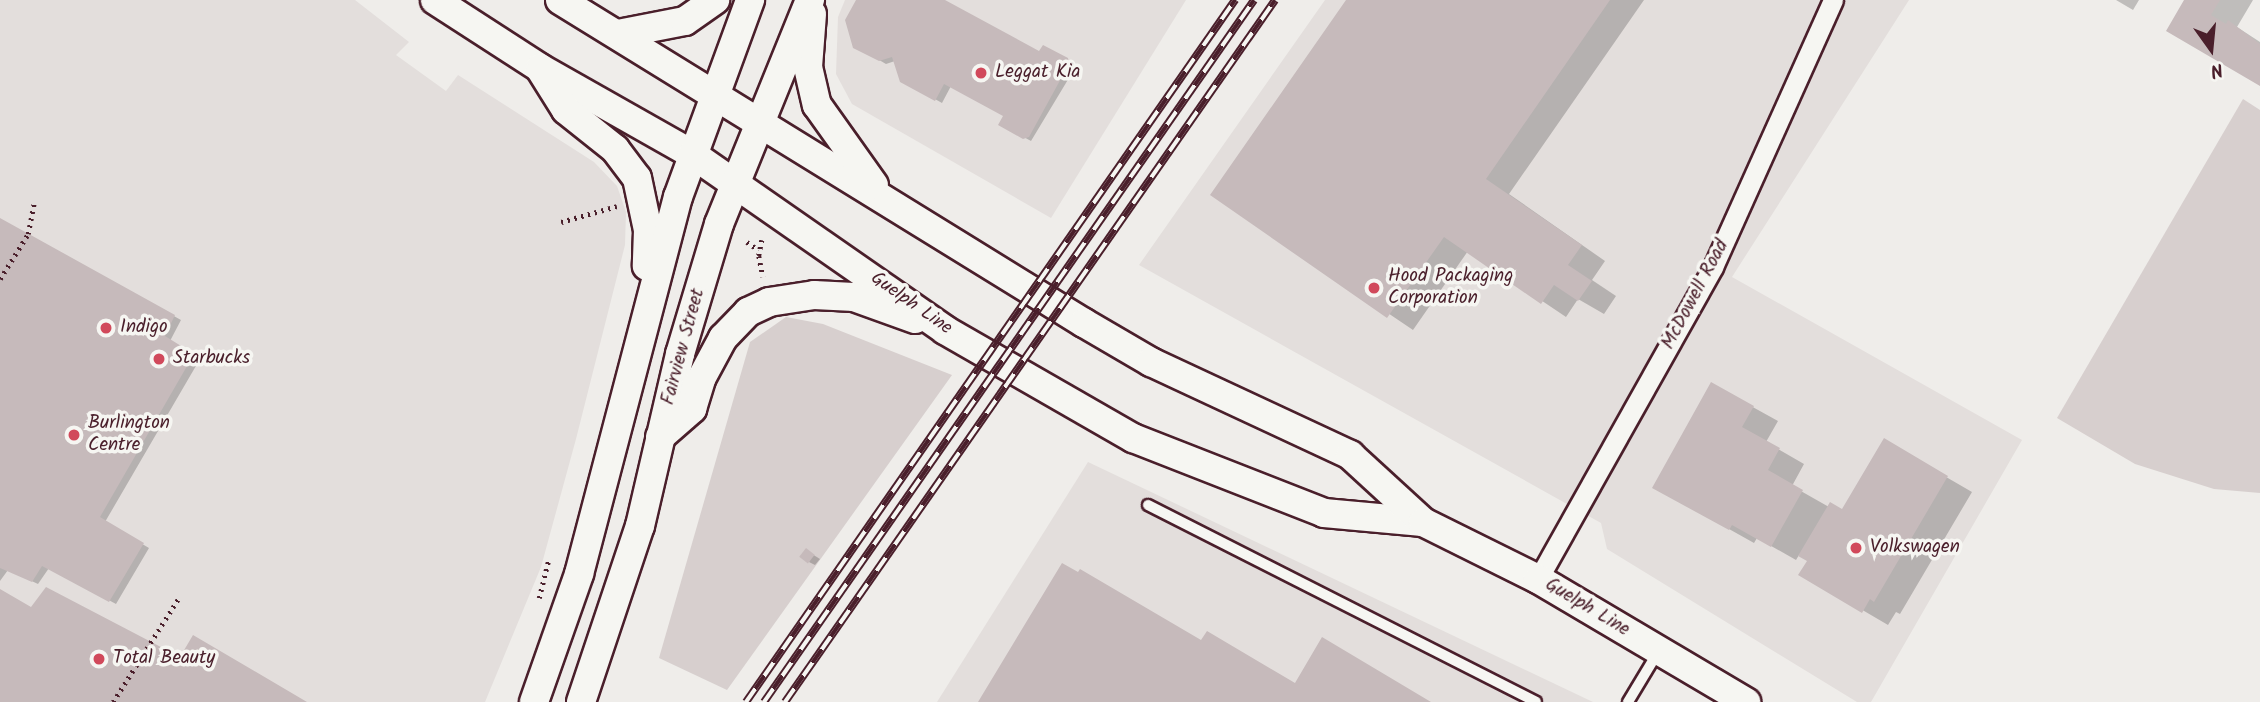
<!DOCTYPE html>
<style>
body{margin:0}
#map{position:relative;width:2260px;height:702px;overflow:hidden;background:#efedea;font-family:Kalam,sans-serif}
div>[style]{position:absolute}
.built>*{inset:0;background:#e3dedc}
.green>*{inset:0;background:#d7cfce}
.shadow>*{inset:0;background:#0003}
.building>*{inset:0;background:#c6babb;transform-origin:0 0}
.path>*{height:4.5px;margin-top:-2.25px;transform-origin:0;background:repeating-linear-gradient(90deg,#4a1f2b 0 2px,transparent 0 7px)}
.roads{filter:drop-shadow(2px 0 #4a1f2b) drop-shadow(-2px 0 #4a1f2b) drop-shadow(0 2px #4a1f2b) drop-shadow(0 -2px #4a1f2b)}
.service>*{height:10px;margin:-5px;padding:0 5px;transform-origin:5px;border-radius:5px;background:#f6f6f2}
.minor>*{height:19px;margin:-9.5px;padding:0 9.5px;transform-origin:9.5px;border-radius:9.5px;background:#f6f6f2}
.secondary>*{height:28px;margin:-14px;padding:0 14px;transform-origin:14px;border-radius:14px;background:#f6f6f2}
.rail>*{height:8px;margin-top:-4px;transform-origin:0;background:repeating-linear-gradient(90deg,#f6f6f2 0 16px,#4a1f2b 0 32px);box-sizing:border-box;border-block:2px solid #4a1f2b}
.dots>*{width:19px;height:19px;translate:-50% -50%;box-sizing:border-box;border:4px solid #f6f6f2;border-radius:50%}
span{translate:-50% -50%;white-space:nowrap;text-align:center;line-height:1.15;-webkit-text-stroke:7px #f6f6f2;paint-order:stroke}
.poi-label{font-size:19px;color:#4a1f2b}
.left{translate:0 -50%;text-align:left}
.street-label{font-size:19px;color:#4a1f2b}
.north{position:absolute;left:2176px;top:14px;width:70px;height:70px;-webkit-text-stroke:5px #f6f6f2;paint-order:stroke;rotate:165deg;font-size:19px;font-weight:700;line-height:28px;text-align:center;color:#4a1f2b}
.north::after{content:'';display:block;margin:auto;width:24px;height:32px;background:#4a1f2b;clip-path:polygon(50% 0,100% 100%,50% 72%,0 100%)}
</style>
<div id="map">
<div class="built">
<i style="clip-path:polygon(0 0,355px 0,409px 42px,396px 55px,446px 91px,458px 75px,594px 162px,617px 186px,626px 212px,625px 245px,576px 439px,541px 567px,485px 702px,0 702px)"></i>
<i style="clip-path:polygon(845px 0,1186px 0,1051px 218px,852px 104px,836px 74px,838px 17px)"></i>
<i style="clip-path:polygon(1325px 0,1909px 0,1732px 277px,2022px 440px,1871px 702px,1857px 702px,1607px 549px,1601px 523px,1139px 265px)"></i>
<i style="clip-path:polygon(1088px 462px,1593px 702px,937px 702px)"></i>
</div>
<div class="green">
<i style="clip-path:polygon(2243px 99px,2260px 110px,2260px 493px,2214px 489px,2135px 464px,2057px 418px)"></i>
<i style="clip-path:polygon(786px 317px,823px 324px,952px 375px,727px 690px,659px 658px,750px 342px)"></i>
</div>
<div class="shadow">
<i style="clip-path:polygon(858px 0,942px 0,1040px 54px,1044px 47px,1075px 68px,1031px 141px,1000px 124px,1005px 115px,951px 86px,942px 103px,901px 80px,895px 61px,886px 64px,855px 46px)"></i>
<i style="clip-path:polygon(1348px 0,1644px 0,1509px 194px,1605px 261px,1592px 280px,1616px 296px,1604px 314px,1578px 299px,1566px 317px,1468px 251px,1413px 330px,1212px 194px)"></i>
<i style="clip-path:polygon(2116px 0,2139px 0,2133px 10px)"></i>
<i style="clip-path:polygon(2186px 0,2253px 0,2237px 27px,2260px 42px,2260px 84px)"></i>
<i style="clip-path:polygon(0 219px,181px 320px,170px 341px,200px 359px,105px 522px,149px 548px,116px 604px,49px 568px,38px 584px,8px 570px,0 581px)"></i>
<i style="clip-path:polygon(1711px 384px,1778px 421px,1766px 442px,1804px 464px,1792px 486px,1829px 507px,1843px 511px,1884px 441px,1972px 492px,1900px 614px,1896px 612px,1888px 625px,1801px 574px,1809px 561px,1799px 555px,1796px 560px,1757px 538px,1754px 543px,1679px 501px)"></i>
<i style="clip-path:polygon(812px 554px,820px 559px,815px 565px,809px 562px)"></i>
</div>
<div class="building">
<i style="clip-path:polygon(856px 0,945px 0,1039px 51px,1043px 45px,1068px 58px,1069px 64px,1029px 137px,1023px 139px,998px 125px,1003px 116px,944px 84px,935px 101px,900px 82px,892px 57px,879px 61px,853px 48px,845px 20px)"></i>
<i style="clip-path:polygon(1346px 0,1610px 0,1486px 179px,1582px 245px,1568px 265px,1592px 281px,1578px 301px,1554px 285px,1541px 304px,1444px 237px,1387px 318px,1210px 195px)"></i>
<i style="clip-path:polygon(2184px 0,2220px 0,2211px 15px,2226px 24px,2228px 20px,2260px 44px,2260px 86px,2166px 31px)"></i>
<i style="clip-path:polygon(0 218px,175px 315px,165px 336px,194px 354px,100px 517px,144px 543px,109px 602px,42px 566px,32px 582px,0 568px)"></i>
<i style="clip-path:polygon(1711px 382px,1754px 406px,1742px 427px,1780px 448px,1768px 470px,1803px 490px,1771px 547px,1732px 525px,1729px 530px,1652px 488px)"></i>
<i style="clip-path:polygon(1884px 438px,1948px 476px,1874px 602px,1870px 599px,1862px 613px,1798px 575px,1807px 561px,1798px 556px,1830px 502px,1842px 509px)"></i>
<i style="left:806px;top:548px;width:11px;height:11px;rotate:38deg"></i>
<i style="clip-path:polygon(1062px 563px,1078px 572px,1080px 569px,1201px 640px,1207px 631px,1295px 683px,1322px 637px,1431px 702px,978px 702px)"></i>
<i style="clip-path:polygon(46px 587px,180px 657px,193px 635px,307px 702px,0 702px,0 589px,31px 607px)"></i>
</div>
<div class="path">
<i style="left:561px;top:222px;width:58px;rotate:-15.9deg"></i>
<i style="left:762px;top:240px;width:16px;rotate:101deg"></i>
<i style="left:759px;top:256px;width:21px;rotate:79deg"></i>
<i style="left:747px;top:242px;width:14px;rotate:34deg"></i>
<i style="left:0;top:279px;width:53px;rotate:-58.1deg"></i>
<i style="left:28px;top:234px;width:31px;rotate:-79deg"></i>
<i style="left:539px;top:598px;width:41px;rotate:-76deg"></i>
<i style="left:113px;top:702px;width:122px;rotate:-57.7deg"></i>
</div>
<div class="roads">
<div class="service">
<i style="left:1148px;top:505px;width:435px;rotate:26.9deg"></i>
<i style="left:1628px;top:702px;width:58px;rotate:-59deg"></i>
</div>
<div class="minor">
<i style="left:1538px;top:579px;width:358px;rotate:-60.7deg"></i>
<i style="left:1713px;top:267px;width:293px;rotate:-65.8deg"></i>
</div>
<div class="secondary">
<i style="left:435px;top:0;width:125px;rotate:32.9deg"></i>
<i style="left:540px;top:68px;width:175px;rotate:29.5deg"></i>
<i style="left:692px;top:154px;width:308px;rotate:34.8deg"></i>
<i style="left:945px;top:330px;width:217px;rotate:29.9deg"></i>
<i style="left:1133px;top:438px;width:205px;rotate:21.4deg"></i>
<i style="left:1324px;top:513px;width:99px;rotate:5.2deg"></i>
<i style="left:560px;top:0;width:616px;rotate:31.65deg"></i>
<i style="left:1084px;top:323px;width:78px;rotate:30.2deg"></i>
<i style="left:1151px;top:362px;width:220px;rotate:25deg"></i>
<i style="left:1350px;top:455px;width:99px;rotate:42.5deg"></i>
<i style="left:1423px;top:522px;width:128px;rotate:26.4deg"></i>
<i style="left:1538px;top:579px;width:242px;rotate:30.6deg"></i>
<i style="left:812px;top:14px;width:53px;rotate:94.3deg"></i>
<i style="left:808px;top:67px;width:39px;rotate:77deg"></i>
<i style="left:817px;top:105px;width:98px;rotate:54.5deg"></i>
<i style="left:618px;top:34px;width:68px;rotate:-11deg"></i>
<i style="left:685px;top:21px;width:37px;rotate:-35deg"></i>
<i style="left:541px;top:70px;width:47px;rotate:58deg"></i>
<i style="left:566px;top:110px;width:63px;rotate:38.5deg"></i>
<i style="left:615px;top:149px;width:36px;rotate:53deg"></i>
<i style="left:637px;top:178px;width:53px;rotate:78.1deg"></i>
<i style="left:648px;top:230px;width:36px;rotate:92deg"></i>
<i style="left:660px;top:437px;width:43px;rotate:-41.2deg"></i>
<i style="left:692px;top:409px;width:31px;rotate:-73deg"></i>
<i style="left:701px;top:379px;width:47px;rotate:-61.8deg"></i>
<i style="left:723px;top:338px;width:36px;rotate:-46deg"></i>
<i style="left:748px;top:312px;width:23px;rotate:-25deg"></i>
<i style="left:769px;top:302px;width:46px;rotate:-8.8deg"></i>
<i style="left:814px;top:295px;width:40px;rotate:2.9deg"></i>
<i style="left:854px;top:297px;width:65px;rotate:19.8deg"></i>
<i style="left:534px;top:702px;width:136px;rotate:-70.6deg"></i>
<i style="left:579px;top:574px;width:390px;rotate:-75.3deg"></i>
<i style="left:678px;top:197px;width:210px;rotate:-69.9deg"></i>
<i style="left:581px;top:702px;width:186px;rotate:-71.5deg"></i>
<i style="left:640px;top:526px;width:177px;rotate:-76.9deg"></i>
<i style="left:680px;top:354px;width:136px;rotate:-73.3deg"></i>
<i style="left:719px;top:224px;width:242px;rotate:-67.9deg"></i>
</div>
</div>
<div class="rail">
<i style="left:746px;top:702px;width:856px;rotate:-55.14deg"></i>
<i style="left:764px;top:702px;width:856px;rotate:-55.08deg"></i>
<i style="left:785px;top:702px;width:856px;rotate:-55.08deg"></i>
</div>
<div class="dots">
<i style="left:981px;top:73px;background:#d1495b"></i>
<i style="left:1374px;top:288px;background:#d1495b"></i>
<i style="left:106px;top:328px;background:#d1495b"></i>
<i style="left:159px;top:359px;background:#d1495b"></i>
<i style="left:74px;top:435px;background:#d1495b"></i>
<i style="left:1856px;top:548px;background:#d1495b"></i>
<i style="left:99px;top:659px;background:#d1495b"></i>
</div>
<div class="poi-label">
<span class="left" style="left:995px;top:73px">Leggat Kia</span>
<span class="left" style="left:1388px;top:288px">Hood Packaging<br>Corporation</span>
<span class="left" style="left:120px;top:328px">Indigo</span>
<span class="left" style="left:173px;top:359px">Starbucks</span>
<span class="left" style="left:88px;top:435px">Burlington<br>Centre</span>
<span class="left" style="left:1870px;top:548px">Volkswagen</span>
<span class="left" style="left:113px;top:659px">Total Beauty</span>
</div>
<div class="street-label">
<span style="left:1696px;top:295px;rotate:-62deg">McDowell Road</span>
<span style="left:911px;top:304px;rotate:35deg">Guelph Line</span>
<span style="left:684px;top:347px;rotate:-75deg">Fairview Street</span>
<span style="left:1587px;top:608px;rotate:31deg">Guelph Line</span>
</div>
<div class="north">N</div>
</div>
